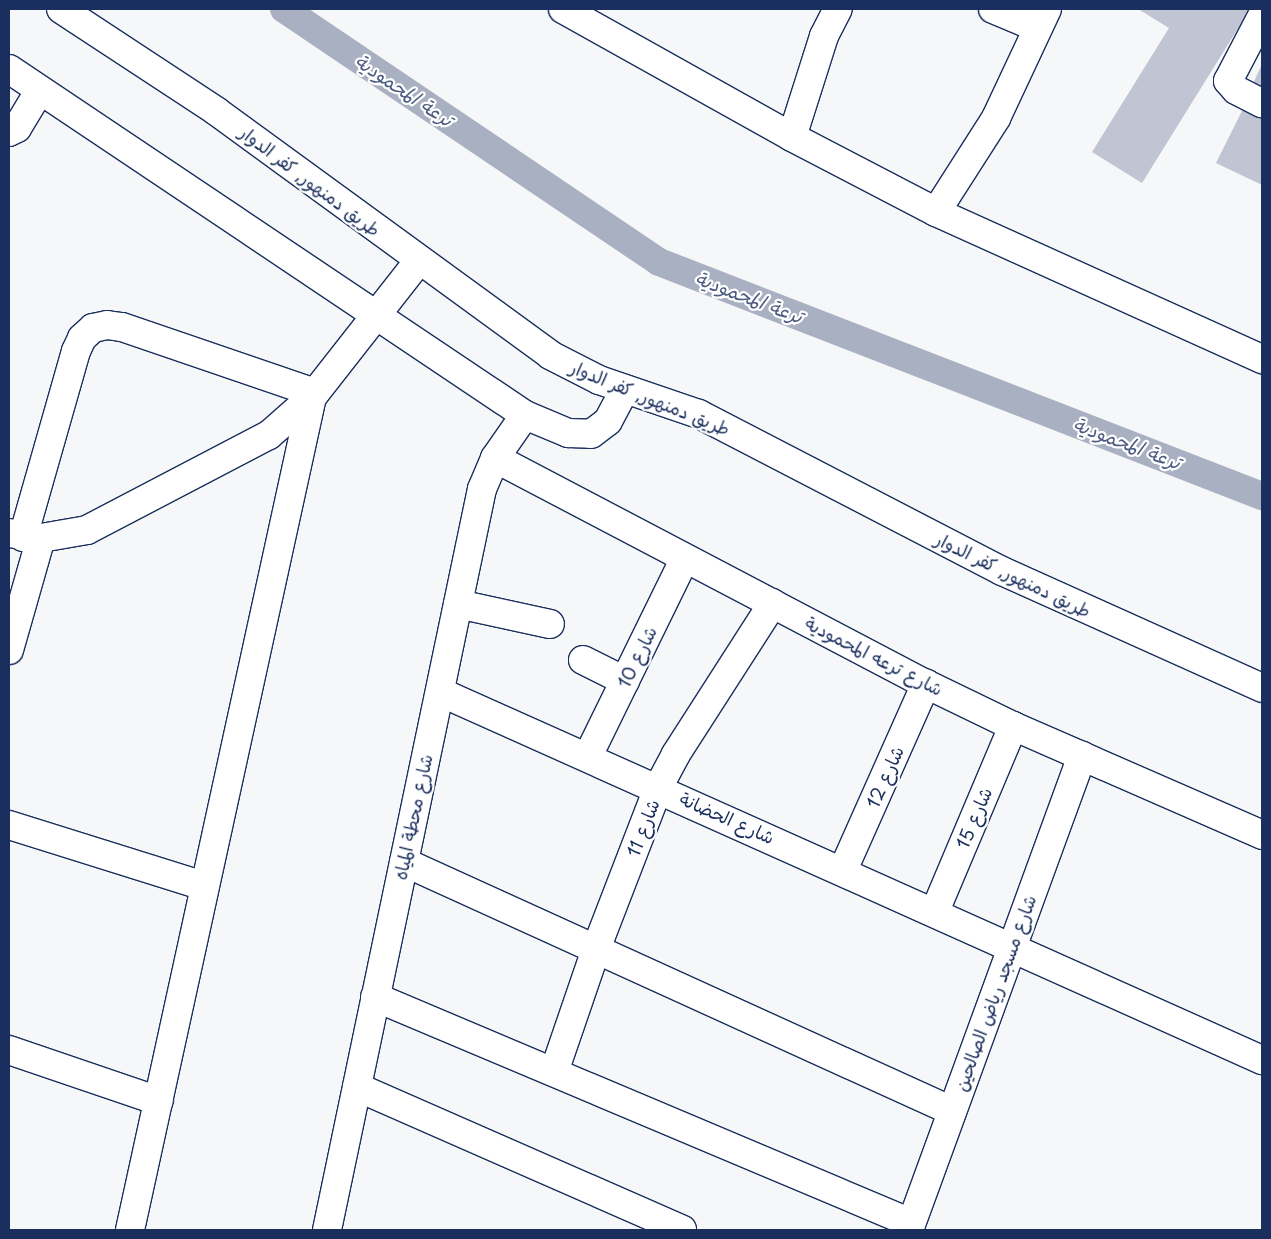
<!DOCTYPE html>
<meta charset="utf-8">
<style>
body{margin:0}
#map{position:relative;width:1271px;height:1239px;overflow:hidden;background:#f6f7f9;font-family:"Playpen Sans","Playpen Sans Arabic",sans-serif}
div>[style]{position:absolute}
.canal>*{height:28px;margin:-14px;padding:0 14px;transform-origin:14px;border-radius:14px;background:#a9b0c1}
.building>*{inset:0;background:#c0c4d3}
.roads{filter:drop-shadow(1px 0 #1b2f5e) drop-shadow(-1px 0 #1b2f5e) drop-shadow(0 1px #1b2f5e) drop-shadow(0 -1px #1b2f5e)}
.minor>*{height:28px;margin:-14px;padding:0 14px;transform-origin:14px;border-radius:14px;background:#fff}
.major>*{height:28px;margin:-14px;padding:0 14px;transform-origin:14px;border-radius:14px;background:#fff}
span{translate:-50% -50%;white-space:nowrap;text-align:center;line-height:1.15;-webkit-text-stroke:4.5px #fff;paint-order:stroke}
.street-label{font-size:18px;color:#1b2f5e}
.water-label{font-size:19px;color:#4d5c81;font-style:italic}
.frame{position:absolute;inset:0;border:10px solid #1b2f5e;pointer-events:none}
</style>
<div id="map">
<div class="canal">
<i style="left:284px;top:9px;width:452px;rotate:34deg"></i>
<i style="left:659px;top:262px;width:647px;rotate:21.21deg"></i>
</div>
<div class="building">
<i style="clip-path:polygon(1138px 9px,1250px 9px,1142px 183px,1092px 152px,1169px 28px)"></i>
<i style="clip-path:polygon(1262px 64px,1262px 91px,1252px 86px)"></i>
<i style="clip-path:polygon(1244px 107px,1262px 117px,1262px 185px,1216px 163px)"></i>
</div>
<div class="roads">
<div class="minor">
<i style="left:993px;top:9px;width:47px;rotate:22.7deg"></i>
<i style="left:1262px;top:16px;width:73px;rotate:117.6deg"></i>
<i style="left:1228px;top:81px;width:12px;rotate:48deg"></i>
<i style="left:1236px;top:90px;width:29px;rotate:27deg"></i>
<i style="left:9px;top:69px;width:621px;rotate:33.84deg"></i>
<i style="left:525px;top:415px;width:47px;rotate:22.7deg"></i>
<i style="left:568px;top:433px;width:23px;rotate:2deg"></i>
<i style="left:591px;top:434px;width:21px;rotate:-37deg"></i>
<i style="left:608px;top:421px;width:36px;rotate:-62deg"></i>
<i style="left:9px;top:132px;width:9px;rotate:-27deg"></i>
<i style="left:17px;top:128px;width:44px;rotate:-58.8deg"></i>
<i style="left:792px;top:137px;width:106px;rotate:-72.4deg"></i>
<i style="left:824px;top:36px;width:30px;rotate:-63deg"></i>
<i style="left:936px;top:212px;width:112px;rotate:-57.4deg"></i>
<i style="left:996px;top:118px;width:120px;rotate:-64.9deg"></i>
<i style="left:495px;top:458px;width:487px;rotate:27.7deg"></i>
<i style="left:926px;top:684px;width:97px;rotate:25.8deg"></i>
<i style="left:1013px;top:726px;width:272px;rotate:23.6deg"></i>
<i style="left:9px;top:533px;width:32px;rotate:9deg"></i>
<i style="left:41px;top:538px;width:47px;rotate:-9.9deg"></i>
<i style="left:87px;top:530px;width:205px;rotate:-27.6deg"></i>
<i style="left:269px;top:435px;width:57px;rotate:-41.5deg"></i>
<i style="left:312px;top:397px;width:172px;rotate:-51.9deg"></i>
<i style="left:23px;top:537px;width:193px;rotate:-74.1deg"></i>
<i style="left:76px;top:351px;width:14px;rotate:-65deg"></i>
<i style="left:82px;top:338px;width:15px;rotate:-42deg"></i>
<i style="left:93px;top:328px;width:14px;rotate:-12deg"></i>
<i style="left:107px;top:325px;width:15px;rotate:8deg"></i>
<i style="left:122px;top:327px;width:204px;rotate:18.9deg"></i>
<i style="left:458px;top:604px;width:94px;rotate:12.3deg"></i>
<i style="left:9px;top:650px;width:116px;rotate:-74.1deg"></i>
<i style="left:583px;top:660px;width:47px;rotate:26.6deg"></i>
<i style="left:440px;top:692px;width:901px;rotate:24.12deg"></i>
<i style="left:588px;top:756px;width:220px;rotate:-63.9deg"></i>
<i style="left:9px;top:825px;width:204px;rotate:17.4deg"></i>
<i style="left:404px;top:862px;width:602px;rotate:24.44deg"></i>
<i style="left:843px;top:870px;width:204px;rotate:-66deg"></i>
<i style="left:935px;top:911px;width:201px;rotate:-67.1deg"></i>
<i style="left:375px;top:997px;width:582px;rotate:22.86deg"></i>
<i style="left:9px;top:1050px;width:158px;rotate:18.8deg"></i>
<i style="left:554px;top:1072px;width:130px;rotate:-71.1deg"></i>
<i style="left:596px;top:949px;width:173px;rotate:-68.9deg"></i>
<i style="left:658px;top:788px;width:38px;rotate:-62deg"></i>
<i style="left:676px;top:754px;width:179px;rotate:-57.3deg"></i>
<i style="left:357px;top:1087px;width:355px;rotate:23.7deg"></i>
<i style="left:130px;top:1230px;width:853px;rotate:-77.68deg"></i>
<i style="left:327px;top:1230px;width:757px;rotate:-78.19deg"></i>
<i style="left:482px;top:489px;width:34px;rotate:-67deg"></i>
<i style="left:495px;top:458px;width:52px;rotate:-55.1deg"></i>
<i style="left:909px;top:1230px;width:505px;rotate:-69.95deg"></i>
</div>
<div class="major">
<i style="left:61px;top:9px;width:186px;rotate:33.3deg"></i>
<i style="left:216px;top:111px;width:414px;rotate:36.1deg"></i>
<i style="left:550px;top:355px;width:55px;rotate:27deg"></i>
<i style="left:599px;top:380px;width:106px;rotate:18.8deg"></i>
<i style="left:699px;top:414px;width:341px;rotate:27.4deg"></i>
<i style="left:1002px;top:571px;width:285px;rotate:24.2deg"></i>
<i style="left:563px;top:9px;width:262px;rotate:29.2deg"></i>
<i style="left:792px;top:137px;width:162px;rotate:27.5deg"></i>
<i style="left:936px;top:212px;width:358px;rotate:24.3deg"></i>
</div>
</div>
<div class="street-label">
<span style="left:310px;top:181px;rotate:37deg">طريق دمنهور, كفر الدوار</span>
<span style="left:650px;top:398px;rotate:22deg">طريق دمنهور, كفر الدوار</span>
<span style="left:1013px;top:575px;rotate:26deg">طريق دمنهور, كفر الدوار</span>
<span style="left:874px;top:656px;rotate:27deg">شارع ترعه المحمودية</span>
<span style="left:637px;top:657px;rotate:-64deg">شارع 10</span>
<span style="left:885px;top:777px;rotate:-66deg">شارع 12</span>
<span style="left:413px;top:817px;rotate:-78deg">شارع محطة المياه</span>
<span style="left:727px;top:818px;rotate:24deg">شارع الحضانة</span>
<span style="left:974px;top:818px;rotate:-67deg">شارع 15</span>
<span style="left:643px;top:828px;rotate:-69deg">شارع 11</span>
<span style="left:995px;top:993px;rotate:-70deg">شارع مسجد رياض الصالحين</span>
</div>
<div class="water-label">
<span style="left:404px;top:90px;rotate:34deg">ترعة المحمودية</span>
<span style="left:749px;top:297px;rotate:21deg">ترعة المحمودية</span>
<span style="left:1127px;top:443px;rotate:21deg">ترعة المحمودية</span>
</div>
<div class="frame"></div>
</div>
